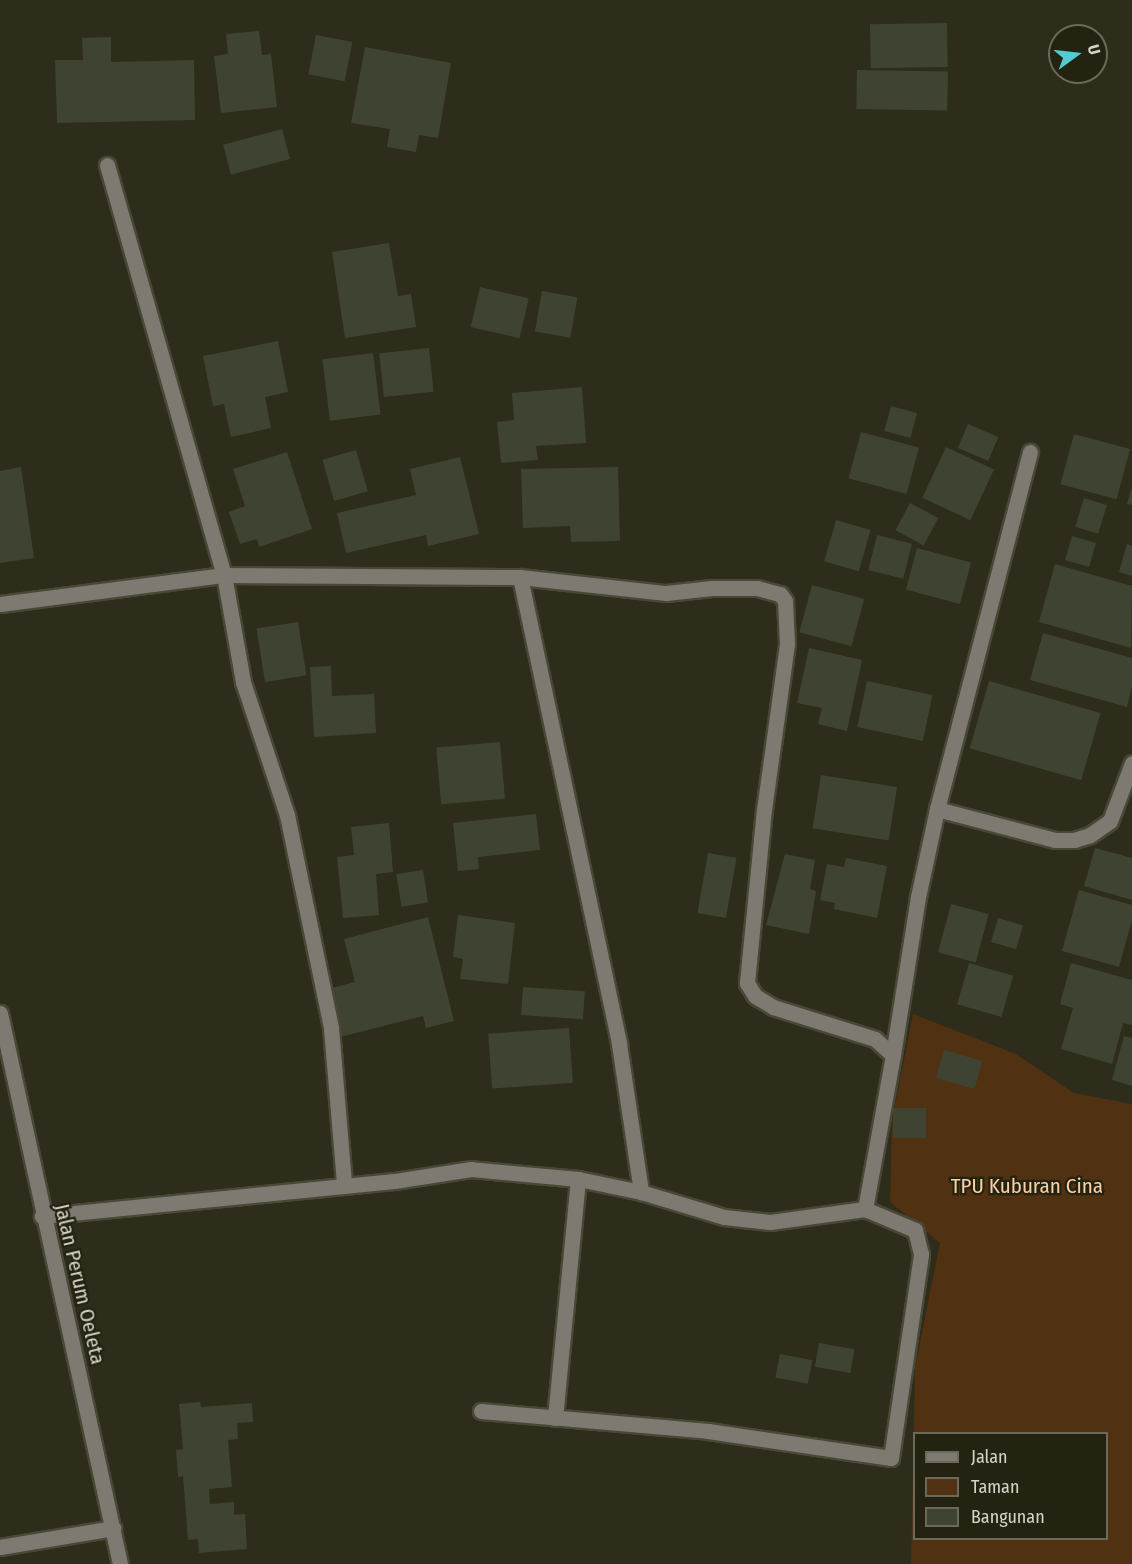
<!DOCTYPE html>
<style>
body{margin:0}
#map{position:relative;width:1132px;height:1564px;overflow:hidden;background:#2e2c1a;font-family:"Fira Sans Condensed",sans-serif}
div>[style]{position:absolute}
.green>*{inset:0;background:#503111}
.building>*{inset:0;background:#3f4432;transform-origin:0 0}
.roads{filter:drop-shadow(2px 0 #494736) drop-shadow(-2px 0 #494736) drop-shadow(0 2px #494736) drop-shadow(0 -2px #494736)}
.minor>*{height:15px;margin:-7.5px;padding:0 7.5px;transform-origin:7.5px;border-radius:7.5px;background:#7e7a72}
span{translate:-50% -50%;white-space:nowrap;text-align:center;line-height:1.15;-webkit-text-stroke:4.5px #242210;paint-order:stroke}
.park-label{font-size:21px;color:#fccea3}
.street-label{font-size:21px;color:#d5d4c9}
.legend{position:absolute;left:913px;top:1432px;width:195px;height:108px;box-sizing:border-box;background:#242210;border:2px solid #6b695a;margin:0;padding:8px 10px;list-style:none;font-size:18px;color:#d5d4c9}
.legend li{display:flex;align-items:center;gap:12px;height:30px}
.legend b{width:30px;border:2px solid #6b695a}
.north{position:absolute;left:1048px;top:24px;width:60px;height:60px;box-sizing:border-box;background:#242210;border:2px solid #6b695a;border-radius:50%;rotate:75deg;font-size:16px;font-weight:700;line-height:24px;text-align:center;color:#d5d4c9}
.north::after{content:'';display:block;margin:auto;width:21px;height:27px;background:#51ccd2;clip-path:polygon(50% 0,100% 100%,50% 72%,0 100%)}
</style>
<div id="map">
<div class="green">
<i style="clip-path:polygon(evenodd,913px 1014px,1016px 1054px,1074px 1093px,1132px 1104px,1132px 1564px,911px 1564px,915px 1367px,940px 1243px,890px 1202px,892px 1120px,913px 1014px,914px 1434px,1106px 1434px,1106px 1538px,914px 1538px,914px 1434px)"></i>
</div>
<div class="building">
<i style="left:947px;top:23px;width:44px;height:77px;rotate:89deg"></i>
<i style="clip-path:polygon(259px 31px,262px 55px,271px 54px,277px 107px,221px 113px,214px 56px,228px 54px,226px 34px)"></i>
<i style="left:316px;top:35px;width:37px;height:40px;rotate:11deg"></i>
<i style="clip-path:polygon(111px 37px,111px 62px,194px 60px,195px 120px,57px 123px,55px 60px,83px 60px,82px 38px)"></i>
<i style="clip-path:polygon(365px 47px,451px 63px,438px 138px,419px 135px,416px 152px,387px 147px,390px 129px,351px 123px)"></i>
<i style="left:857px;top:70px;width:91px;height:39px;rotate:1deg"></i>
<i style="left:282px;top:129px;width:31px;height:61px;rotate:75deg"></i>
<i style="clip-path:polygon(389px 243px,398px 296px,411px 294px,416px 327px,345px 338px,332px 252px)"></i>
<i style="left:480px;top:287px;width:50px;height:41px;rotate:13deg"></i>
<i style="left:542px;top:291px;width:36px;height:41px;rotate:10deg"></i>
<i style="clip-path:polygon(278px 341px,288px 392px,265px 397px,271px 428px,231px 437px,224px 404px,213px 406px,203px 356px)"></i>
<i style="left:429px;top:348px;width:44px;height:50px;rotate:84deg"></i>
<i style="left:373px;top:353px;width:62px;height:51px;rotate:83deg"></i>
<i style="clip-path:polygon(582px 387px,586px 443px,536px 446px,538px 460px,501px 463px,497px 422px,514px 420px,512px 393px)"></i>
<i style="left:891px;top:406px;width:27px;height:26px;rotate:15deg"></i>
<i style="left:968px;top:424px;width:33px;height:26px;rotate:23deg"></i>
<i style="left:861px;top:432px;width:60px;height:48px;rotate:15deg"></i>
<i style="left:1074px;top:434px;width:58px;height:52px;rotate:15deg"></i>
<i style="left:946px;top:447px;width:53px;height:56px;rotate:25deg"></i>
<i style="left:356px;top:450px;width:43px;height:35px;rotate:74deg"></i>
<i style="clip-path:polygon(287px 452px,312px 529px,259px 547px,257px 539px,240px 544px,229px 512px,245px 506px,233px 469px)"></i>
<i style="clip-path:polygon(460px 457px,479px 534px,428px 546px,426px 535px,346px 553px,337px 513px,416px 495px,410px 469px)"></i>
<i style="clip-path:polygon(21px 467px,34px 558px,0 563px,0 471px)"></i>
<i style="clip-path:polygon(618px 467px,620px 541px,571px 542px,570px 526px,523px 528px,521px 469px)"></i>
<i style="clip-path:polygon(1131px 490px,1132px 490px,1132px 505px,1127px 504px)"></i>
<i style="left:1084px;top:498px;width:24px;height:30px;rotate:17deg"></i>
<i style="left:910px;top:503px;width:32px;height:31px;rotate:28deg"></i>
<i style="left:836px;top:520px;width:36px;height:43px;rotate:16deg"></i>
<i style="left:877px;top:535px;width:36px;height:36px;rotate:14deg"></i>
<i style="left:1072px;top:536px;width:25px;height:25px;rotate:16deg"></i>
<i style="clip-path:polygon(1127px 544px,1132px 546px,1132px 576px,1119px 572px)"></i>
<i style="left:917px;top:548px;width:56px;height:43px;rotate:15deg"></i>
<i style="clip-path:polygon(1055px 564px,1132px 586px,1131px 648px,1039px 622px)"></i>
<i style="left:812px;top:585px;width:54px;height:49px;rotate:15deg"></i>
<i style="left:298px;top:622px;width:54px;height:42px;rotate:81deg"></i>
<i style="clip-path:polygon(1043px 633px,1132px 658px,1132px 686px,1127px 707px,1030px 680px)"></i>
<i style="clip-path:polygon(809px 648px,862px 660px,847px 731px,818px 724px,822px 708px,797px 703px)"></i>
<i style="clip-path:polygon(331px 666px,332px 696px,374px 694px,376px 733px,314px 737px,310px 667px)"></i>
<i style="left:867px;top:681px;width:67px;height:47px;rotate:12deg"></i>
<i style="left:989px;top:681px;width:116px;height:70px;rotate:16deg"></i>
<i style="left:500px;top:742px;width:57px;height:64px;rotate:85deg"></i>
<i style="left:821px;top:775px;width:77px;height:54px;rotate:9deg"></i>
<i style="clip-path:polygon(536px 814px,540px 850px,478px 857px,479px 869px,458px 871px,453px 823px)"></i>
<i style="clip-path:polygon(389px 823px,393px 872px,376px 874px,379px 915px,343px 918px,337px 857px,354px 855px,351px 827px)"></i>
<i style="clip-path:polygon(1095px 848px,1132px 858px,1132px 900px,1084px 886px)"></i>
<i style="left:708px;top:853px;width:29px;height:61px;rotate:10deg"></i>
<i style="clip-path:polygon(785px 854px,815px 860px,810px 889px,816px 891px,809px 934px,766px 925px)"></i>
<i style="clip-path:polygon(846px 858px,887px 866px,877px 918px,834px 909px,835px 903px,820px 900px,827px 864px,844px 867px)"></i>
<i style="left:423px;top:870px;width:33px;height:27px;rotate:81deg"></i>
<i style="clip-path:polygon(1079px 890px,1132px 905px,1132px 920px,1119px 967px,1062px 951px)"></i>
<i style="left:951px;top:904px;width:39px;height:50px;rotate:15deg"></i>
<i style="clip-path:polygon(458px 915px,515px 923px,508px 984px,460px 979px,463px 959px,453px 957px)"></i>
<i style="clip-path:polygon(428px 917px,454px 1021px,426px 1028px,423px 1016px,340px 1037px,328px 989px,355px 982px,344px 939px)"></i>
<i style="left:998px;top:918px;width:26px;height:25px;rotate:16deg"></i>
<i style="left:969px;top:963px;width:46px;height:43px;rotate:16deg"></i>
<i style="clip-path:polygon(1071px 963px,1132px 980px,1132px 1025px,1123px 1023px,1112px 1064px,1061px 1049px,1073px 1008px,1060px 1004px)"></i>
<i style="left:523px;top:987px;width:62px;height:28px;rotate:4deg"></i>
<i style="left:569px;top:1028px;width:55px;height:81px;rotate:86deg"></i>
<i style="clip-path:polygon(1124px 1036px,1132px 1038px,1132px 1086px,1112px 1080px)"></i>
<i style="left:944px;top:1050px;width:40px;height:29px;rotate:16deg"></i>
<i style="left:893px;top:1108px;width:33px;height:30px"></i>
<i style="left:819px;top:1343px;width:36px;height:24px;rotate:10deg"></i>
<i style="left:780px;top:1354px;width:33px;height:24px;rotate:11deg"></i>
<i style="clip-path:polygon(200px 1402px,201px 1407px,252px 1403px,253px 1422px,237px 1423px,238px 1439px,228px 1440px,232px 1487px,209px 1489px,210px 1504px,234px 1502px,234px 1515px,245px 1514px,247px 1549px,199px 1553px,198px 1539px,188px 1540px,183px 1476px,178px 1477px,176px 1450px,183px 1449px,179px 1404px)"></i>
</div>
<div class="roads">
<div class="minor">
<i style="left:107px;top:165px;width:426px;rotate:74.1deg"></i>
<i style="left:224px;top:575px;width:109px;rotate:79.9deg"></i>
<i style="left:243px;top:682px;width:140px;rotate:71.7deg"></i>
<i style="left:287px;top:815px;width:217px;rotate:78.3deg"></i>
<i style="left:331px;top:1028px;width:157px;rotate:85.2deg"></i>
<i style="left:520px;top:577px;width:477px;rotate:78deg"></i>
<i style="left:619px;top:1044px;width:150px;rotate:81.5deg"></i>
<i style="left:0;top:604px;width:226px;rotate:-7.4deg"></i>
<i style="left:224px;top:575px;width:296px;rotate:0.4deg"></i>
<i style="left:520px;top:577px;width:147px;rotate:6.3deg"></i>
<i style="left:666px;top:593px;width:46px;rotate:-6.2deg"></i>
<i style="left:712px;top:588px;width:45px"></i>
<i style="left:757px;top:588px;width:24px;rotate:15deg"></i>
<i style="left:780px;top:594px;width:9px;rotate:54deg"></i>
<i style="left:785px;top:601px;width:43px;rotate:87.3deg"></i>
<i style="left:787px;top:644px;width:167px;rotate:97.9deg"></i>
<i style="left:764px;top:809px;width:175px;rotate:95.6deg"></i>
<i style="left:747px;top:983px;width:15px;rotate:58deg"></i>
<i style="left:755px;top:996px;width:21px;rotate:31deg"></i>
<i style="left:773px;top:1007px;width:107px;rotate:17.4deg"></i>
<i style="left:875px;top:1039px;width:24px;rotate:42deg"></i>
<i style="left:893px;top:1055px;width:157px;rotate:100.3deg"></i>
<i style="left:865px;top:1209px;width:96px;rotate:172.2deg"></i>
<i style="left:770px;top:1222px;width:46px;rotate:-173.8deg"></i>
<i style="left:724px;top:1217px;width:87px;rotate:-163.2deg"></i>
<i style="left:641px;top:1192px;width:64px;rotate:-168.3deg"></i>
<i style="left:578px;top:1179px;width:107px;rotate:-174.7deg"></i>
<i style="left:471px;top:1169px;width:78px;rotate:171.1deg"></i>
<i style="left:394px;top:1181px;width:354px;rotate:174.3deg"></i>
<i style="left:937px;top:809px;width:122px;rotate:14.7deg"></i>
<i style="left:1055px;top:840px;width:19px"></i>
<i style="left:1074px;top:840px;width:17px;rotate:-17deg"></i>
<i style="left:1090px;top:835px;width:24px;rotate:-35deg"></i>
<i style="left:1110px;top:821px;width:62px;rotate:-69.2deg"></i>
<i style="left:0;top:1013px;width:564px;rotate:77.71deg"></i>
<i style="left:893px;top:1055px;width:160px;rotate:-81deg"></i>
<i style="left:918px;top:897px;width:90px;rotate:-77.8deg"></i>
<i style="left:937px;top:809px;width:369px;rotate:-75.4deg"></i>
<i style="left:481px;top:1411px;width:228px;rotate:5deg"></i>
<i style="left:708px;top:1431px;width:185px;rotate:8.4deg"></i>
<i style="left:891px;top:1458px;width:206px;rotate:-81.6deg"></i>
<i style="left:921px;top:1254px;width:25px;rotate:-104deg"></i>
<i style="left:915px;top:1230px;width:54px;rotate:-157.2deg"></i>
<i style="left:555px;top:1418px;width:240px;rotate:-84.5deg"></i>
<i style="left:0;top:1547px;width:115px;rotate:-9.5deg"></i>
</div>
</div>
<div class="park-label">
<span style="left:1027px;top:1186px">TPU Kuburan Cina</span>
</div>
<div class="street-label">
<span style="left:80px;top:1284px;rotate:77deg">Jalan Perum Oeleta</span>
</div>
<ul class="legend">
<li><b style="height:8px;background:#7e7a72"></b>Jalan</li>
<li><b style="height:16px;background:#503111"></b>Taman</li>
<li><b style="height:16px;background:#3f4432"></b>Bangunan</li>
</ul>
<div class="north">U</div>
</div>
